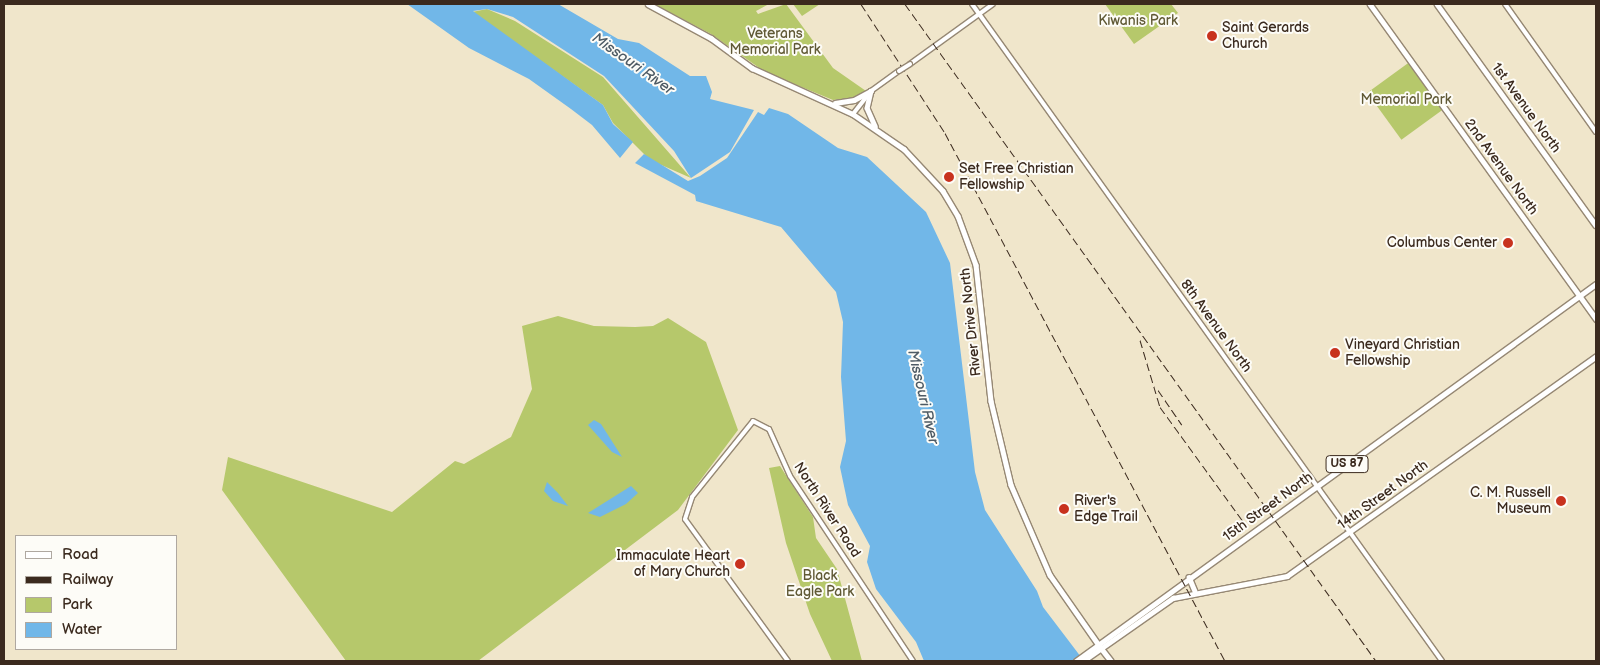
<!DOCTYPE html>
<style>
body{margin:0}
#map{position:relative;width:1600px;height:665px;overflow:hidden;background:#f0e6cb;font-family:"Balsamiq Sans",sans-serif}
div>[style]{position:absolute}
.green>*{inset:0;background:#b6c86b;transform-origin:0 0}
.water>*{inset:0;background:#71b7e8}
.roads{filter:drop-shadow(1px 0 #968874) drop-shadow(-1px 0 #968874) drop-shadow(0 1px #968874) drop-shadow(0 -1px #968874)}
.tertiary>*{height:4px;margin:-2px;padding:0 2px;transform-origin:2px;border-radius:2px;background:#fff}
.secondary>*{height:4.5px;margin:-2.25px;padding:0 2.25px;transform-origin:2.25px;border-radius:2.25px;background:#fff}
.primary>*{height:4.5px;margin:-2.25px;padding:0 2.25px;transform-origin:2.25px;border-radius:2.25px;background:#fff}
.rail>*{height:1px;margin-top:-0.5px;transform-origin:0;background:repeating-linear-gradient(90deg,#3b2a1e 0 8px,transparent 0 12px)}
.bridges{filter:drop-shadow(1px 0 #968874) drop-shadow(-1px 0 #968874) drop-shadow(0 1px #968874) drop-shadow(0 -1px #968874)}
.tertiary-bridge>*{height:4px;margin:-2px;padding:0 2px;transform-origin:2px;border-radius:2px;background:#fff}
.dots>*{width:14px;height:14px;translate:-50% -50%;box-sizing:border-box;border:2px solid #fdfcf7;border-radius:50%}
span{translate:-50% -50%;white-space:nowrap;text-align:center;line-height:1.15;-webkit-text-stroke:4px #fdfcf7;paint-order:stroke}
.shield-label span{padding:1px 4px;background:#fdfcf7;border:1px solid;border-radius:4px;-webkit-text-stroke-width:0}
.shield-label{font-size:12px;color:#3b2a1e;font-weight:700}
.park-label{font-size:14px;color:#605935}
.poi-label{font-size:14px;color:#3b2a1e}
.left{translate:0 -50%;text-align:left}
.right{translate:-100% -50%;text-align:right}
.street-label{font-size:14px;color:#3b2a1e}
.water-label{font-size:15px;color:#4e5b65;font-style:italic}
.frame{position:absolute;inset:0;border:5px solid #3b2a1e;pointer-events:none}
.legend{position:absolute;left:15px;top:535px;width:162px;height:115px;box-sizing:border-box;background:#fdfcf7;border:1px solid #afa8a0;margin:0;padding:6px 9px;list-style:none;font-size:15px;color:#3b2a1e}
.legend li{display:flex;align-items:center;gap:10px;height:25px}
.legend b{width:25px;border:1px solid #afa8a0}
</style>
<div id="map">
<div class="green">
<i style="clip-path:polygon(654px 4px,769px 4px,756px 11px,758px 14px,786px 4px,833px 68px,866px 91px,853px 98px,833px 100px,765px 72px,711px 34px)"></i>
<i style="clip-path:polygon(793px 4px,820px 4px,802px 16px)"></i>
<i style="clip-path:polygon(1105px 4px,1171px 4px,1178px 13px,1134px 44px)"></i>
<i style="clip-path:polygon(487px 9px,515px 21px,603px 77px,691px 178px,650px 160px,613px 123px,603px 105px,472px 12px)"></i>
<i style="left:1411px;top:61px;width:58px;height:54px;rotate:54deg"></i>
<i style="clip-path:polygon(558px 316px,594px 326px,635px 327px,653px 326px,668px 318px,706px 342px,738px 430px,678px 510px,478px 661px,346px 661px,222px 490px,228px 457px,392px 512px,455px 461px,464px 464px,511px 437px,532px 389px,522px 326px)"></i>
<i style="clip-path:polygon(780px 466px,813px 517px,816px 538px,837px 569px,862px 661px,832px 661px,810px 614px,786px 543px,769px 468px)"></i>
</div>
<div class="water">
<i style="clip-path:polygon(407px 4px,558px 4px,618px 39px,639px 43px,690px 76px,706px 76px,712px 92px,710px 99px,754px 110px,730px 152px,691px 178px,674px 151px,604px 76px,513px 17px,487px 9px,473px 11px,603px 105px,613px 124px,633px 142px,620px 158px,592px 125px,571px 109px,529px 79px,469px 48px)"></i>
<i style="clip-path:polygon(769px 108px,788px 114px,838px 148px,867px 157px,926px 212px,950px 263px,975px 472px,985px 510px,1037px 591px,1043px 607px,1084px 661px,924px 661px,916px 642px,876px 589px,867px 562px,870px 546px,848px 505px,840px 467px,846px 441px,841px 377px,843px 322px,836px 292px,781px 227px,696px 201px,695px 195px,635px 163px,644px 154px,688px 181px,700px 176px,727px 158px,758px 112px,764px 115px)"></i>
<i style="clip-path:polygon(594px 420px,601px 424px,622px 457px,612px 452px,588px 425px)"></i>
<i style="clip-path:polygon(547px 482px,558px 493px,568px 506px,553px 501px,544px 491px)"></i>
<i style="clip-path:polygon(631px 486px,638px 493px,626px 504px,600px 517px,588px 513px)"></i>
</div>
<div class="roads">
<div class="tertiary">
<i style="left:972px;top:4px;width:808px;rotate:54.42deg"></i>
<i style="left:1505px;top:4px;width:157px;rotate:54.6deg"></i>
<i style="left:910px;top:64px;width:102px;rotate:-35.9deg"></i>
<i style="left:853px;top:114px;width:29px;rotate:-52deg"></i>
<i style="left:871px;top:91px;width:34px;rotate:-36deg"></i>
<i style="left:788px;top:661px;width:175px;rotate:-126deg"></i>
<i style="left:685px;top:519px;width:23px;rotate:-72deg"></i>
<i style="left:692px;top:497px;width:97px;rotate:-51.2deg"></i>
<i style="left:753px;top:421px;width:18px;rotate:27deg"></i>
<i style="left:769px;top:429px;width:51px;rotate:65.9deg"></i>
<i style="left:790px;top:476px;width:222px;rotate:56.4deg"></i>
</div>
<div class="secondary">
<i style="left:1370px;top:4px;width:388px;rotate:54.3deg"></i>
<i style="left:1437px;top:4px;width:272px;rotate:54.3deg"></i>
<i style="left:1101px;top:648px;width:16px;rotate:52deg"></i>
</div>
<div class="primary">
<i style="left:648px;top:4px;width:72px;rotate:28.4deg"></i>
<i style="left:711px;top:38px;width:51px;rotate:36.2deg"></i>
<i style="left:752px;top:68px;width:111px;rotate:24.5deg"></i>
<i style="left:853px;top:114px;width:62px;rotate:34.5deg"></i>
<i style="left:904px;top:149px;width:57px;rotate:47.1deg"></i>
<i style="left:943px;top:191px;width:29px;rotate:59deg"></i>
<i style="left:958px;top:216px;width:52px;rotate:69.8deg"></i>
<i style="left:976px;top:265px;width:137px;rotate:83.7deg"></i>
<i style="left:991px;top:401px;width:86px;rotate:76.6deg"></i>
<i style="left:1011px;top:485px;width:98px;rotate:66.6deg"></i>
<i style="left:1050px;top:575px;width:89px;rotate:55.1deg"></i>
<i style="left:871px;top:91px;width:17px;rotate:103deg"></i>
<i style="left:867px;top:108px;width:20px;rotate:66deg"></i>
<i style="left:835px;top:103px;width:19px;rotate:-9deg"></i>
<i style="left:854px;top:100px;width:19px;rotate:-28deg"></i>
<i style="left:1189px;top:577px;width:15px;rotate:67deg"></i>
<i style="left:1076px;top:661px;width:642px;rotate:-35.94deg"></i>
<i style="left:1083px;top:661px;width:110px;rotate:-35deg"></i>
<i style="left:1173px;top:598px;width:116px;rotate:-10.9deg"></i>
<i style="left:1287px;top:576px;width:379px;rotate:-35.4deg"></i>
</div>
</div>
<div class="rail">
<i style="left:861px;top:4px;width:154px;rotate:56.9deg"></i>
<i style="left:945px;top:133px;width:598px;rotate:62.06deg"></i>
<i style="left:905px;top:4px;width:808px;rotate:54.36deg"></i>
<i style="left:1140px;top:340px;width:70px;rotate:73.4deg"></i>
<i style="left:1160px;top:407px;width:145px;rotate:54deg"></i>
<i style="left:1158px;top:390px;width:42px;rotate:55.6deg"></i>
</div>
<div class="bridges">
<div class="tertiary-bridge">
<i style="left:899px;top:71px;width:13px;rotate:-32deg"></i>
</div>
</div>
<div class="dots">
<i style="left:1212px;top:36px;background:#c8321e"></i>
<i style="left:949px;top:177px;background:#c8321e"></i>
<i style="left:1508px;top:243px;background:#c8321e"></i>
<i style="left:1335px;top:353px;background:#c8321e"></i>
<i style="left:1561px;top:501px;background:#c8321e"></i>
<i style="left:1064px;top:509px;background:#c8321e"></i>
<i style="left:740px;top:564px;background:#c8321e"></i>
</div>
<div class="shield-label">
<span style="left:1347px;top:464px">US 87</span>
</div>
<div class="park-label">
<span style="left:1138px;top:21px">Kiwanis Park</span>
<span style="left:775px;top:42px">Veterans<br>Memorial Park</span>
<span style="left:1406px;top:100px">Memorial Park</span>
<span style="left:820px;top:584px">Black<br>Eagle Park</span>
</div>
<div class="poi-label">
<span class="left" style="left:1222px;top:36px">Saint Gerards<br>Church</span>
<span class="left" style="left:959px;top:177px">Set Free Christian<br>Fellowship</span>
<span class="right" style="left:1497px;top:243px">Columbus Center</span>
<span class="left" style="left:1345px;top:353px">Vineyard Christian<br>Fellowship</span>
<span class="right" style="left:1551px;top:501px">C. M. Russell<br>Museum</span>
<span class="left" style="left:1074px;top:509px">River's<br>Edge Trail</span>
<span class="right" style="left:730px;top:564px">Immaculate Heart<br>of Mary Church</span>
</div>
<div class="street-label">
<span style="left:1526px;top:108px;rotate:54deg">1st Avenue North</span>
<span style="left:1501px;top:167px;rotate:54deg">2nd Avenue North</span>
<span style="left:971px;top:322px;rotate:-96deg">River Drive North</span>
<span style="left:1216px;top:326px;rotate:54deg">8th Avenue North</span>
<span style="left:1383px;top:495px;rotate:-36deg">14th Street North</span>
<span style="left:1268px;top:507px;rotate:-36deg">15th Street North</span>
<span style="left:827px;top:510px;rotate:57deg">North River Road</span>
</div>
<div class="water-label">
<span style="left:633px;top:64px;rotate:35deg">Missouri River</span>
<span style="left:923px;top:397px;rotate:77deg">Missouri River</span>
</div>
<div class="frame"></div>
<ul class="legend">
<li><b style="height:6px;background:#fff"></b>Road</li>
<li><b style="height:6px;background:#3b2a1e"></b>Railway</li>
<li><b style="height:14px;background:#b6c86b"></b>Park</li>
<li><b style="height:14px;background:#71b7e8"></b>Water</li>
</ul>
</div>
